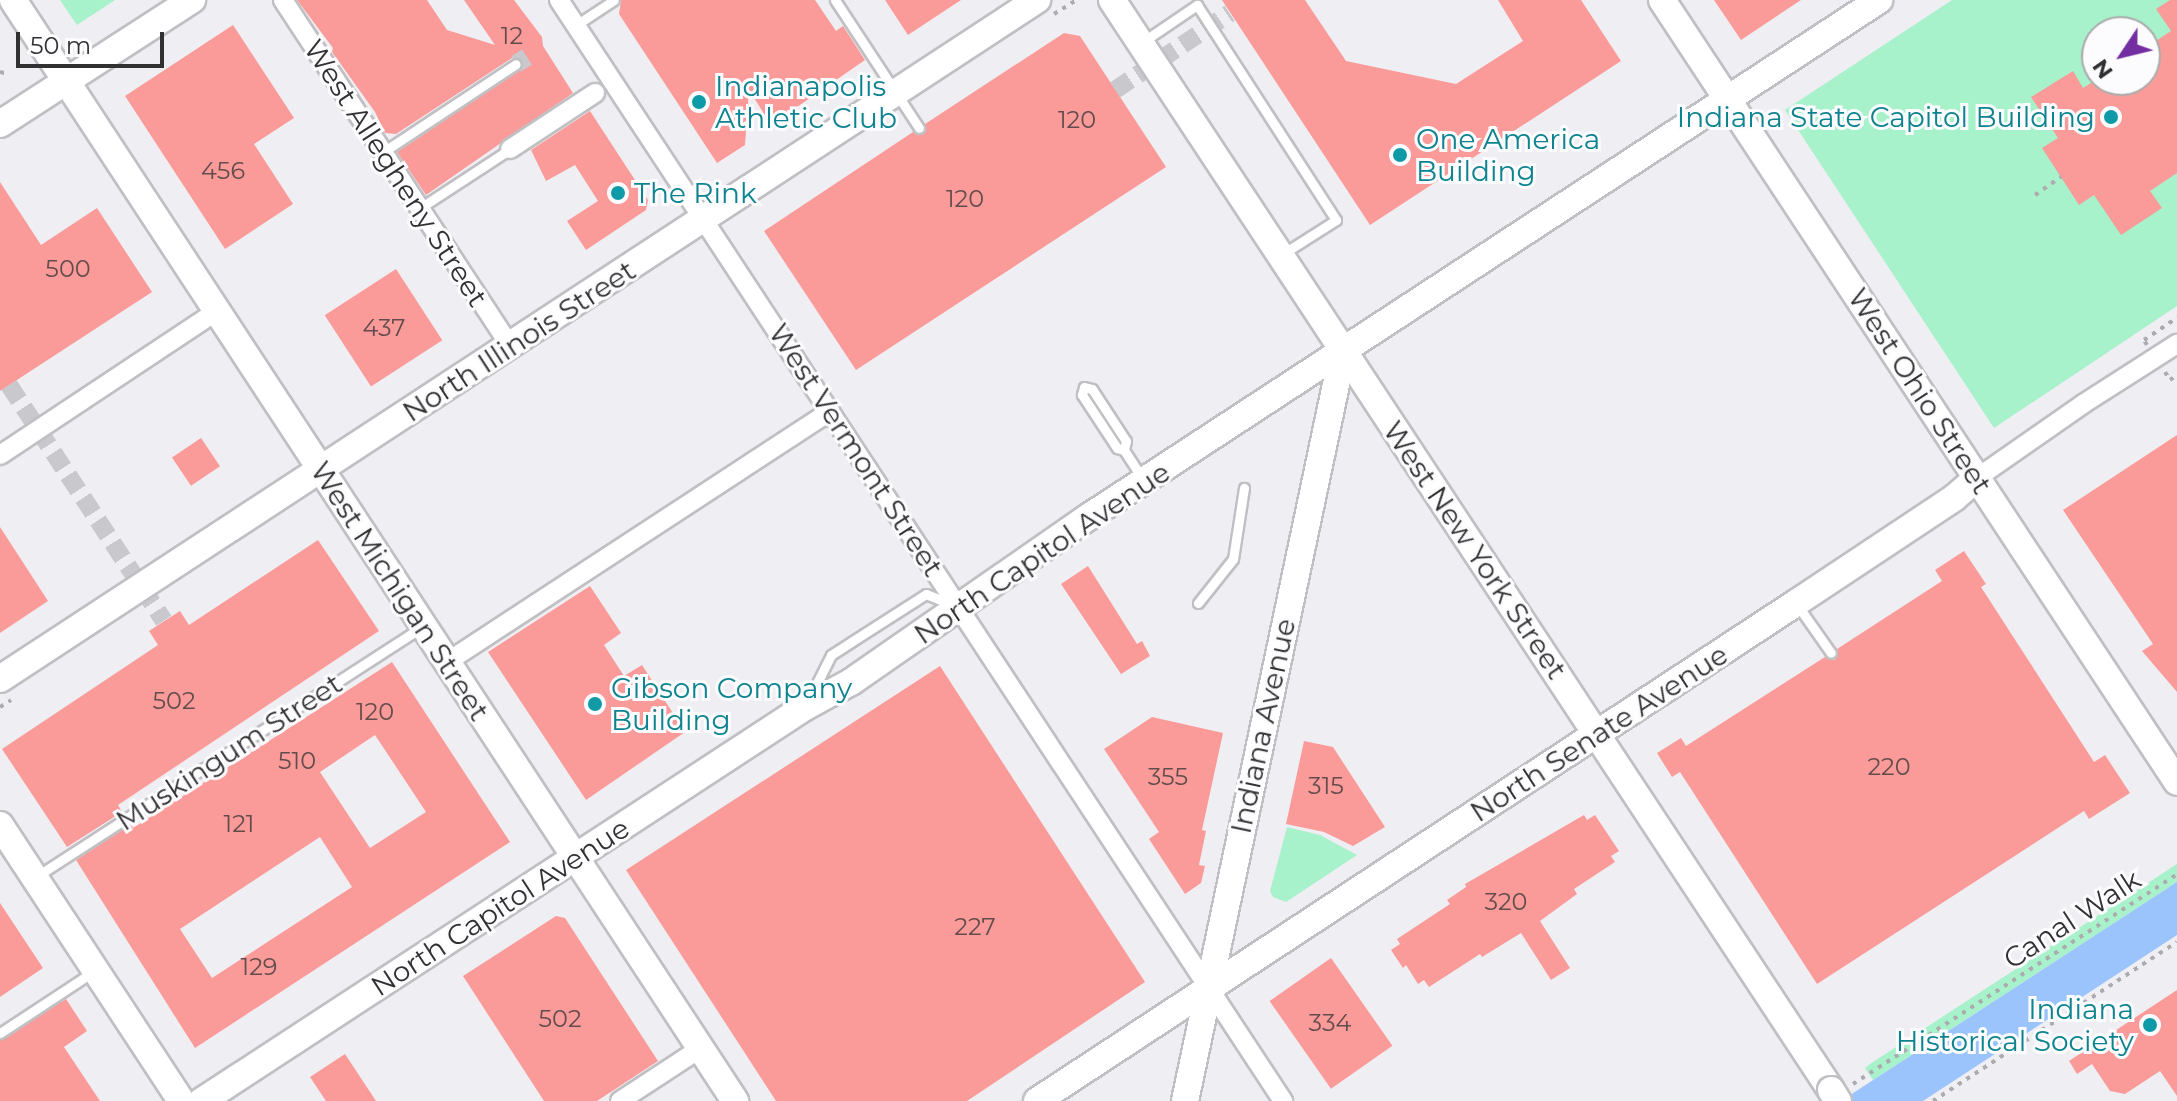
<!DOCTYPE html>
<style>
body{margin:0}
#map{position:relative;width:2177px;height:1101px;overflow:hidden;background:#efeef3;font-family:Montserrat,sans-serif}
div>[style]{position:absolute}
.green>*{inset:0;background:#a7f1cb}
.water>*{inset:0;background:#9bc4fd}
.building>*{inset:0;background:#fa9b99;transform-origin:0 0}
.street-tunnel>*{height:18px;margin-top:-9px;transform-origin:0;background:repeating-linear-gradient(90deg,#c9c8cc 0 18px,transparent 0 27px)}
.path>*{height:4px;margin-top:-2px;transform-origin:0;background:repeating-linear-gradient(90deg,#acacaf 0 4px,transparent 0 10px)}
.roads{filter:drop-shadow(2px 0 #c0c0c4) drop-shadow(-2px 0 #c0c0c4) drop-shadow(0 2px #c0c0c4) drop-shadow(0 -2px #c0c0c4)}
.lane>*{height:9px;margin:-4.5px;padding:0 4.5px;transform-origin:4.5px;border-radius:4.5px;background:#fff}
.street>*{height:18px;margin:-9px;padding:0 9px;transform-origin:9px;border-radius:9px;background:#fff}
.secondary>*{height:26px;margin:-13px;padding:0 13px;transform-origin:13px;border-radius:13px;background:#fff}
.bridges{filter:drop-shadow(2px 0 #c0c0c4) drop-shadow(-2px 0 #c0c0c4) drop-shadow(0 2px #c0c0c4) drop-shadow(0 -2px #c0c0c4)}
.secondary-bridge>*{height:26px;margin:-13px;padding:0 13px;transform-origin:13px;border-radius:13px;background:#fff}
.dots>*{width:22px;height:22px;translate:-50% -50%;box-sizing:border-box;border:4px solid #fcfcfe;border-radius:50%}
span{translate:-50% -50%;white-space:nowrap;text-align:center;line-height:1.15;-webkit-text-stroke:6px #fcfcfe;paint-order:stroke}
.number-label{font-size:24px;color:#634c4c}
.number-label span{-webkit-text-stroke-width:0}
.culture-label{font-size:28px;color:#0d838f}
.left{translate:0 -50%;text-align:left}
.right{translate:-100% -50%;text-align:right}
.street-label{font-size:28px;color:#313132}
.north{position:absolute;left:2081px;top:16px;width:80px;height:80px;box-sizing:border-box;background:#fcfcfe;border:2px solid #ababac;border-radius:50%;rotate:235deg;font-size:22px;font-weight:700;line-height:32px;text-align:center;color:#313132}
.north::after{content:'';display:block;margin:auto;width:28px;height:36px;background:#732ea2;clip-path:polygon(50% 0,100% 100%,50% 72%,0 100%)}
.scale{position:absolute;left:16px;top:32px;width:148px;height:36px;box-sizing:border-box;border:4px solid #313132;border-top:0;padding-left:10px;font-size:24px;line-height:28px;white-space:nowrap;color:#313132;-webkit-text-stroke:6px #fcfcfe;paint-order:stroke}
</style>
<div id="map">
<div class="green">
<i style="clip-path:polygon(60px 0,115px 0,77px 25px)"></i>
<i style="clip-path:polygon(evenodd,1952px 0,2177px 0,2177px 306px,1994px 428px,1785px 110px,1952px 0,2097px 32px,2145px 32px,2145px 80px,2097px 80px,2097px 32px)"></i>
<i style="clip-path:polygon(1287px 827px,1320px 835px,1357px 855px,1286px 902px,1273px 897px,1270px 891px)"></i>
<i style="clip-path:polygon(2177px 864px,2177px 882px,1873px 1080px,1865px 1068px,1870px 1064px)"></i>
</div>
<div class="water">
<i style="clip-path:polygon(2177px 882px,2177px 935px,1923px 1101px,1841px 1101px)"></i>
</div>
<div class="building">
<i style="clip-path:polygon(297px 0,427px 0,447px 30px,495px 45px,464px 0,514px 0,542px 37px,543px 46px,573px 93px,426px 195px,397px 152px,520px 70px,523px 61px,512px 58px,396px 134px,385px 133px,375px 112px,332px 52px,333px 48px)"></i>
<i style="clip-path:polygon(621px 0,815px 0,836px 31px,843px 26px,865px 60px,771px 125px,749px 90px,745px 145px,717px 163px,619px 14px)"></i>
<i style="clip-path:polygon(885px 0,961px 0,908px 35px)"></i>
<i style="clip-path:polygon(1222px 0,1305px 0,1346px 61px,1456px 84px,1523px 41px,1498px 0,1581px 0,1621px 61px,1370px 225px)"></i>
<i style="clip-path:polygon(1714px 0,1801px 0,1741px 40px)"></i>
<i style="clip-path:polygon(2170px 0,2177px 0,2177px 173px,2150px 191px,2162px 208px,2121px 235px,2094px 195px,2079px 205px,2042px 148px,2058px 138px,2031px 97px,2073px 71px,2083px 88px,2096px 80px,2145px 80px,2145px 48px,2171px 31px,2156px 9px)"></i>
<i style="clip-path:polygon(233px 25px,294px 118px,254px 144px,293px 204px,225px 249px,125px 96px)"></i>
<i style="clip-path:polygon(1064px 33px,1080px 36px,1166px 167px,856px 370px,764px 231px,913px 132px,922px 135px,925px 124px)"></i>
<i style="clip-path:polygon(590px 111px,648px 200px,646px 210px,586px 250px,567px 221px,598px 201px,575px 165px,546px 181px,531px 150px)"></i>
<i style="clip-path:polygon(0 182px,41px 245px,97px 208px,152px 292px,0 391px)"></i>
<i style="left:396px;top:269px;width:85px;height:85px;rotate:57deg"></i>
<i style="clip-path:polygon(2177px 435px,2177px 692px,2142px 651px,2153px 644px,2063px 510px)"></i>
<i style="left:201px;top:438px;width:34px;height:35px;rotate:56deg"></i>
<i style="clip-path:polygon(0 527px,48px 601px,0 633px)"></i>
<i style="clip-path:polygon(318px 540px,379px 631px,118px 805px,122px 812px,67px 847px,2px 749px,158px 645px,149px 631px,180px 611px,189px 625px)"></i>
<i style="clip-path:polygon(1964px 551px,1986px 584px,1981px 587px,2094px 762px,2105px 755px,2130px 793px,2089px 819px,2084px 811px,1817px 984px,1680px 772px,1672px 777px,1657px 753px,1681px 738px,1686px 746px,1825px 657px,1835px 660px,1837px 649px,1942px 581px,1935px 570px)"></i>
<i style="clip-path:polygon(1088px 566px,1137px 644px,1142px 641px,1150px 656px,1121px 674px,1061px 584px)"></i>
<i style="clip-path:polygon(590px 586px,621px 633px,604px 645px,624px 676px,642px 665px,685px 732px,586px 800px,488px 652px)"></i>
<i style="clip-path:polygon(evenodd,392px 662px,510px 842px,195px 1048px,76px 860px,131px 824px,133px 828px,392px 662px,375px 735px,426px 812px,370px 848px,320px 772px,375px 735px,392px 662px,320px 837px,352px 887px,212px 978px,180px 929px,320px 837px)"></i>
<i style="clip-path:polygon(940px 666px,1145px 982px,967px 1101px,776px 1101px,626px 870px)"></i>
<i style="clip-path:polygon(1152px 717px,1223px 733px,1202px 830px,1206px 831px,1199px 865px,1205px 866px,1201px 883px,1185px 894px,1149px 839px,1159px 832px,1104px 749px)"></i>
<i style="clip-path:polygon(1304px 741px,1333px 747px,1385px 827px,1353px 846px,1324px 832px,1286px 824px)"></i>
<i style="clip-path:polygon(1584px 815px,1587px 820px,1595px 815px,1619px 851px,1611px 856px,1615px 862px,1574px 889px,1577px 894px,1540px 921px,1570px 968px,1551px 980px,1521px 933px,1482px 957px,1480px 954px,1429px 987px,1424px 980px,1418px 984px,1406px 965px,1403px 968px,1391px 950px,1400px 944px,1397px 939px,1450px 904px,1447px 900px,1466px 887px,1465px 884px)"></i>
<i style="clip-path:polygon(0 903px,43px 968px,0 997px)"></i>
<i style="clip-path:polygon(556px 916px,565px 918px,658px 1061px,597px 1101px,544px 1101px,463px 976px)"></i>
<i style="left:1331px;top:958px;width:107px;height:75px;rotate:55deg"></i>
<i style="clip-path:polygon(2177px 990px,2177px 1096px,2160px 1071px,2125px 1094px,2110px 1091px,2092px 1064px,2077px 1074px,2069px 1061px)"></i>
<i style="clip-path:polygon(66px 999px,87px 1031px,64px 1047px,100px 1101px,0 1101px,0 1040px)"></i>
<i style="clip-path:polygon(345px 1054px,376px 1101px,326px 1101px,310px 1077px)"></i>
</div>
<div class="street-tunnel">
<i style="left:516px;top:64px;width:13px;rotate:-32deg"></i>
<i style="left:1115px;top:90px;width:138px;rotate:-33.8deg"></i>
<i style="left:9px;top:385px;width:282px;rotate:56.7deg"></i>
</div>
<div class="path">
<i style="left:1054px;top:14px;width:26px;rotate:-32deg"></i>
<i style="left:0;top:72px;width:9px;rotate:13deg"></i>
<i style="left:2035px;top:195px;width:32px;rotate:-35deg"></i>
<i style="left:2147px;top:345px;width:6px;rotate:-121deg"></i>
<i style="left:2144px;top:340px;width:40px;rotate:-34deg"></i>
<i style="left:2165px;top:372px;width:9px;rotate:58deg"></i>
<i style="left:2170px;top:380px;width:9px;rotate:-36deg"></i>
<i style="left:0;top:707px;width:13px;rotate:-32deg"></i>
<i style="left:1853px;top:1084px;width:386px;rotate:-32.9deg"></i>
<i style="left:1933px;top:1101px;width:291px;rotate:-33.1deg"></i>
</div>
<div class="roads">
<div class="lane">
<i style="left:835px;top:0;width:153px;rotate:56.7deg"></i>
<i style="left:576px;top:25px;width:45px;rotate:-33.3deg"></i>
<i style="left:1141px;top:43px;width:68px;rotate:-34.2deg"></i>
<i style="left:1197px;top:5px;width:256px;rotate:57.1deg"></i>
<i style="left:1336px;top:220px;width:62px;rotate:147.6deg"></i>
<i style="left:383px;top:152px;width:159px;rotate:-33.5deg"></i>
<i style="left:420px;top:208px;width:108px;rotate:-33.2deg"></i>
<i style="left:1124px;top:450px;width:7px;rotate:-164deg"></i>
<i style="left:1117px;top:448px;width:64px;rotate:-123.4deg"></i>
<i style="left:1082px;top:395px;width:8px;rotate:-76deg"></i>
<i style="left:1084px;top:387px;width:8px;rotate:14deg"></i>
<i style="left:1092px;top:389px;width:62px;rotate:56.8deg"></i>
<i style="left:1126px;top:441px;width:9px;rotate:103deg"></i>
<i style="left:1124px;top:450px;width:33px;rotate:57deg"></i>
<i style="left:1198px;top:603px;width:56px;rotate:-51.5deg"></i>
<i style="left:1233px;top:559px;width:72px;rotate:-81.2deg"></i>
<i style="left:1798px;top:606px;width:57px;rotate:54.9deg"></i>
<i style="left:810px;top:697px;width:47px;rotate:-63.4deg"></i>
<i style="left:831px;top:655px;width:24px;rotate:-33deg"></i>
<i style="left:851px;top:642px;width:89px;rotate:-32.6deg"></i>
<i style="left:926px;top:594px;width:29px;rotate:22deg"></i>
<i style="left:37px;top:876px;width:456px;rotate:-32.9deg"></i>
<i style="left:0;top:1033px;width:111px;rotate:-33.3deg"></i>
</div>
<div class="street">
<i style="left:283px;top:0;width:413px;rotate:56.7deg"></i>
<i style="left:559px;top:0;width:1318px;rotate:56.67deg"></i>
<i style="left:510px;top:149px;width:102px;rotate:-33.4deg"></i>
<i style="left:0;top:455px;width:260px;rotate:-33.6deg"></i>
<i style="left:1977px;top:478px;width:129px;rotate:-34.9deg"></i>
<i style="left:2083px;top:404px;width:112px;rotate:-32.6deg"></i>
<i style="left:447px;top:662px;width:458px;rotate:-33.2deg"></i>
<i style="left:620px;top:1101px;width:97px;rotate:-33.2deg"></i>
</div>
<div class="secondary">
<i style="left:13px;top:0;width:1317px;rotate:56.74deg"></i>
<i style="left:1112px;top:0;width:1306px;rotate:56.59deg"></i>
<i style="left:1662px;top:0;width:936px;rotate:56.63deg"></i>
<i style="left:0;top:124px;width:229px;rotate:-32.9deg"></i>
<i style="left:0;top:679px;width:1240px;rotate:-33.22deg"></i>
<i style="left:0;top:825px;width:330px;rotate:56.7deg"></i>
<i style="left:202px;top:1101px;width:720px;rotate:-33.16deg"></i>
<i style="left:805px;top:707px;width:52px;rotate:-28.5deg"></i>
<i style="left:851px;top:682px;width:291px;rotate:-34.8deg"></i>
<i style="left:1090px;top:516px;width:943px;rotate:-33.18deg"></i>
<i style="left:1037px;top:1101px;width:908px;rotate:-33.27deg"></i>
<i style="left:1796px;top:603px;width:190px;rotate:-33.6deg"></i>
<i style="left:1954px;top:498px;width:30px;rotate:-41deg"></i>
<i style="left:1185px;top:1101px;width:766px;rotate:-78.1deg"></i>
</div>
</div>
<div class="bridges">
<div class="secondary-bridge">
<i style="left:1831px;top:1090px;width:13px;rotate:58deg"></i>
</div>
</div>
<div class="dots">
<i style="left:699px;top:102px;background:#0f9aa8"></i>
<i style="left:2111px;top:117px;background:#0f9aa8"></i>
<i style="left:1400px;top:155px;background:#0f9aa8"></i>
<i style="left:618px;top:193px;background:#0f9aa8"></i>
<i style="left:595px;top:704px;background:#0f9aa8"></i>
<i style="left:2150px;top:1025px;background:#0f9aa8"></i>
</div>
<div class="number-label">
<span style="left:512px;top:36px">12</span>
<span style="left:1077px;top:120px">120</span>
<span style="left:223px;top:171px">456</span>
<span style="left:965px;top:199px">120</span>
<span style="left:68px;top:269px">500</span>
<span style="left:384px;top:328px">437</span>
<span style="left:174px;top:701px">502</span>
<span style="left:375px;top:712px">120</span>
<span style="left:297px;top:761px">510</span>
<span style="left:1889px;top:767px">220</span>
<span style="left:1168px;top:777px">355</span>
<span style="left:1326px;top:786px">315</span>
<span style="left:239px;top:824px">121</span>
<span style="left:1506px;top:902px">320</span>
<span style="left:975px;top:927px">227</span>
<span style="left:259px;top:967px">129</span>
<span style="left:560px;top:1019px">502</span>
<span style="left:1330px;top:1023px">334</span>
</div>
<div class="culture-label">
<span class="left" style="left:715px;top:102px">Indianapolis<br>Athletic Club</span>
<span class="right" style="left:2095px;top:117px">Indiana State Capitol Building</span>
<span class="left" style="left:1416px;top:155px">One America<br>Building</span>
<span class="left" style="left:634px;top:193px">The Rink</span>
<span class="left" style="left:611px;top:704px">Gibson Company<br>Building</span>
<span class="right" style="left:2134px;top:1025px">Indiana<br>Historical Society</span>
</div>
<div class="street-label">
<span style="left:396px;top:173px;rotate:57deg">West Allegheny Street</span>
<span style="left:519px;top:341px;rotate:-33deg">North Illinois Street</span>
<span style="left:1920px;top:391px;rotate:57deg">West Ohio Street</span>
<span style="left:856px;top:450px;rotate:57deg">West Vermont Street</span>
<span style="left:1475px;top:550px;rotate:56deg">West New York Street</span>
<span style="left:1042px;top:553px;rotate:-34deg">North Capitol Avenue</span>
<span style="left:400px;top:591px;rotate:57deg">West Michigan Street</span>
<span style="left:1263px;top:726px;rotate:-78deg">Indiana Avenue</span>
<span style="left:1599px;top:733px;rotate:-33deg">North Senate Avenue</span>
<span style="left:229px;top:752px;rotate:-33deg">Muskingum Street</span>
<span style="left:500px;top:907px;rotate:-33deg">North Capitol Avenue</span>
<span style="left:2072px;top:919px;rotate:-33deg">Canal Walk</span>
</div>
<div class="north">N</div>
<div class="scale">50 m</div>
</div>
